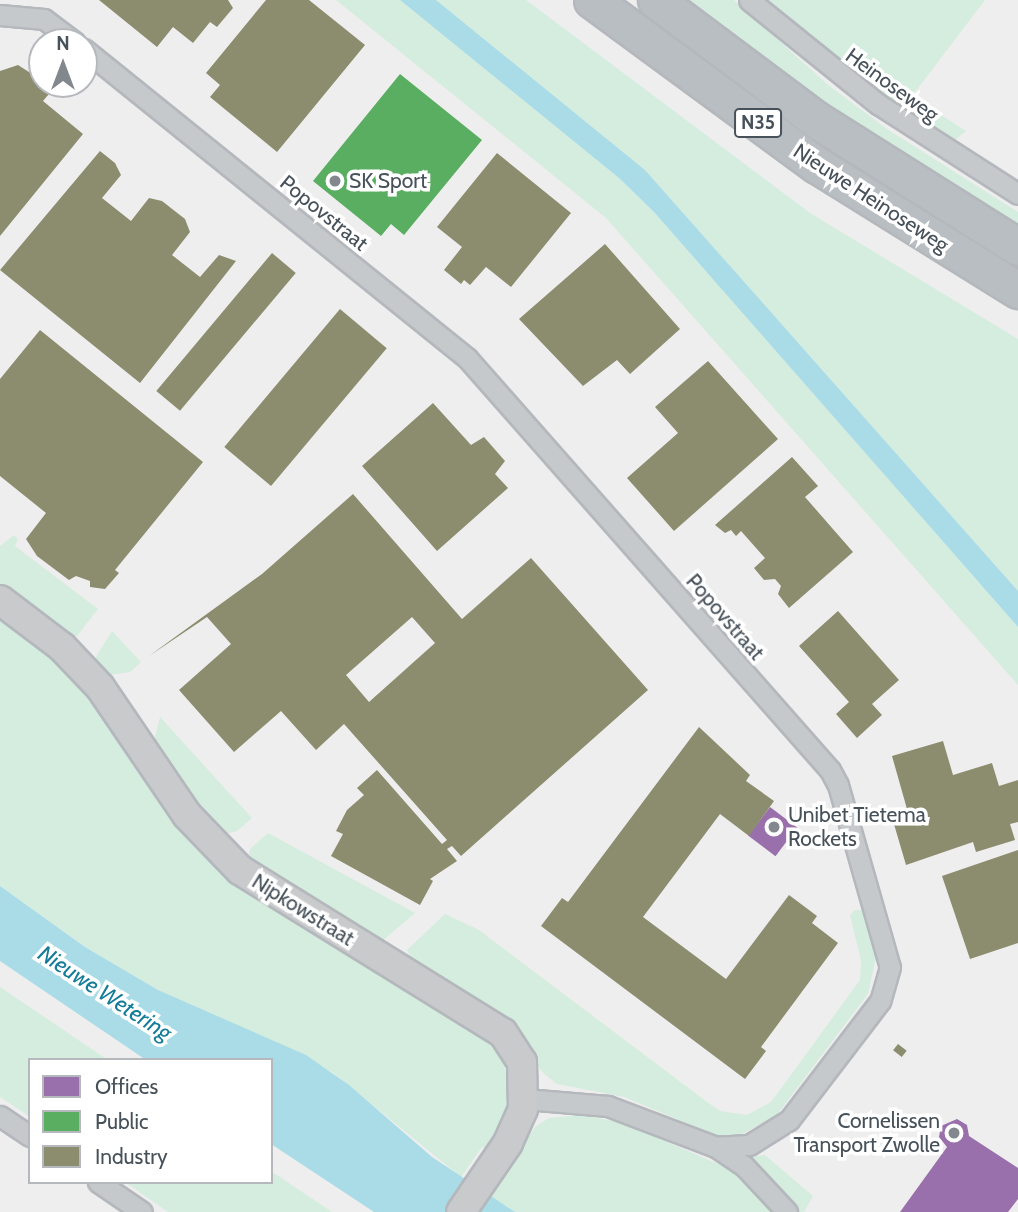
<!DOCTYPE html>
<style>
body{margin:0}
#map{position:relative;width:1018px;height:1212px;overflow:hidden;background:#efeeee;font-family:Cabin,sans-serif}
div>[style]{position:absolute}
.green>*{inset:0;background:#d4edde}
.water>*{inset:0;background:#aadce8}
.offices>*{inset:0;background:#9970ab;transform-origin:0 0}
.public>*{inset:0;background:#5aae61}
.industry>*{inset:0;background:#8c8c6e;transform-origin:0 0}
.roads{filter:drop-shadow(2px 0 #b4b8bd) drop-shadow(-2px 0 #b4b8bd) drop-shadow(0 2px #b4b8bd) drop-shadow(0 -2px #b4b8bd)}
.street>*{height:19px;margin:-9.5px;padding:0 9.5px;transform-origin:9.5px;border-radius:9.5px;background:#c6c9cb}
.secondary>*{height:28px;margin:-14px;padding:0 14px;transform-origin:14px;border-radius:14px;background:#c8cacc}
.highway>*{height:35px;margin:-17.5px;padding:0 17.5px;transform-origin:17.5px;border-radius:17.5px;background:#b9bec2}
.dots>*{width:19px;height:19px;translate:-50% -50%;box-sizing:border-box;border:4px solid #fff;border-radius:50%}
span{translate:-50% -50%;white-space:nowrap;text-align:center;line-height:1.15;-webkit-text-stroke:7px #fff;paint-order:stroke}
.shield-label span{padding:2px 5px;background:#fff;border:2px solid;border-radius:5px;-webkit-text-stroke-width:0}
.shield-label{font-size:19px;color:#47515a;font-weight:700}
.street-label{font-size:21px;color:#47515a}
.poi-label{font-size:21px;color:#47515a}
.left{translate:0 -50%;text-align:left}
.right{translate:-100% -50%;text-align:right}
.water-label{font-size:23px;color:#147c98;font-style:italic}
.legend{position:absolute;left:28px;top:1058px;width:245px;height:126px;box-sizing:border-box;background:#fff;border:2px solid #b5b9bd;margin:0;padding:9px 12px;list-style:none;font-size:21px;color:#47515a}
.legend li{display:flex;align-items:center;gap:14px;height:35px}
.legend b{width:35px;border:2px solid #b5b9bd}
.north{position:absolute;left:28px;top:28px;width:70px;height:70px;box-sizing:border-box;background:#fff;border:2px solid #b5b9bd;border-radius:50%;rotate:0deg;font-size:19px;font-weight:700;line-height:28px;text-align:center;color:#47515a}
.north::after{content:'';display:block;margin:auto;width:24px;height:32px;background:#82888e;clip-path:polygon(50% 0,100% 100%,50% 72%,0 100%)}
</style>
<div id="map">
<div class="green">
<i style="clip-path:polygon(336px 0,400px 0,619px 178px,654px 212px,1018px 627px,1018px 685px,606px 218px)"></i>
<i style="clip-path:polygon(436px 0,526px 0,810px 213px,1018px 339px,1018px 591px,645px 170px)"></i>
<i style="clip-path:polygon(674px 0,734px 0,827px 84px,887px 129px,1018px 212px,1018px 232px,956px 196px)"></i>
<i style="clip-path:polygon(761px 0,985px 0,912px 96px,966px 131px,950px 144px)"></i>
<i style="clip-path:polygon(14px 535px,18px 539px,15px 546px,98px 609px,77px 636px,69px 637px,0 586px,0 546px)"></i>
<i style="clip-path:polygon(0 616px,82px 685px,215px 865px,276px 910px,491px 1041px,505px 1065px,510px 1109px,489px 1150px,482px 1147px,461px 1177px,332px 1072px,158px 990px,85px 947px,0 886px)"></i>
<i style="clip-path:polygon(112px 631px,141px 662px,130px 672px,109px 675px,94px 660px)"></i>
<i style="clip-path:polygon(160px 717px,252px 818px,237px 831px,221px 835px,208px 822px,153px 745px)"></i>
<i style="clip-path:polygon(268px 833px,415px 913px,381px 942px,263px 873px,248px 858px,250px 849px)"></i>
<i style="clip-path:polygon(855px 910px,863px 910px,876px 957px,868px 994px,776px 1116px,740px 1135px,715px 1135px,624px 1097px,557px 1084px,542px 1072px,509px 1022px,414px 964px,407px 950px,445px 914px,479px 930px,707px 1102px,720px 1111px,747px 1115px,771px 1102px,860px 980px,861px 961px,850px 915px)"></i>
<i style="clip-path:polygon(0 987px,108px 1060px,30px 1060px,30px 1117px,0 1097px)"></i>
<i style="clip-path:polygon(582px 1115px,623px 1123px,739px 1173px,777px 1212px,515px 1212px,487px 1194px,536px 1126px,549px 1118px)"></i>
<i style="clip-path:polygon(765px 1155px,813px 1196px,804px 1212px,797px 1212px,779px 1195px,749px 1157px)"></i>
<i style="clip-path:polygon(271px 1171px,332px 1212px,168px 1212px,125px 1182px,271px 1182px)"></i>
</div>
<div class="water">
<i style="clip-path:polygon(400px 0,436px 0,645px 170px,1018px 591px,1018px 627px,654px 212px,619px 178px)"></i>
<i style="clip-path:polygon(0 886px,85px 947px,158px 990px,306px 1055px,349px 1085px,432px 1157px,515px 1212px,374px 1212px,271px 1144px,271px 1060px,146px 1060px,0 961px)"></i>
</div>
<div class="offices">
<i style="left:770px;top:807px;width:34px;height:36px;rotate:37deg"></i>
<i style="clip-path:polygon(957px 1119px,967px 1125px,969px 1136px,1018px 1168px,1018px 1199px,1008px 1212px,900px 1212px,947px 1147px,939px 1137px,941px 1126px)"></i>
</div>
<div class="public">
<i style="clip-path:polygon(400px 74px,482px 140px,404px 235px,391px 224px,381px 236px,313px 181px)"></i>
</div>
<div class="industry">
<i style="clip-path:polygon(99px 0,228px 0,233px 8px,217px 27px,210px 22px,193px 43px,173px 27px,157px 47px)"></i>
<i style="clip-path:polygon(266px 0,309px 0,365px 45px,277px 152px,210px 97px,220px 85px,206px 73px)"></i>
<i style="clip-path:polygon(18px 65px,54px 88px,43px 101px,83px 134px,0 236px,0 71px)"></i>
<i style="clip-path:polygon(100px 151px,115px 163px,121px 175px,102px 198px,131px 221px,149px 198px,162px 201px,185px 219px,190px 232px,172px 255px,200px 277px,219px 255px,236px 261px,140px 383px,0 270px)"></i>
<i style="clip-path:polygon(497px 153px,571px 213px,511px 287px,486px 267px,470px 285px,464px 280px,461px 284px,444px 270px,462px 247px,437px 227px)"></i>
<i style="clip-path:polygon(605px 244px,680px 329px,630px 374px,617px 360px,583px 386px,519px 319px)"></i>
<i style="left:272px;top:253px;width:31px;height:180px;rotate:40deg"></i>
<i style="left:340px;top:309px;width:61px;height:180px;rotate:40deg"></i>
<i style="clip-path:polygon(40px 330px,203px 462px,115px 570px,119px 573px,105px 589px,90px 587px,90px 581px,76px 576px,69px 580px,37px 556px,26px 539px,46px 513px,0 476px,0 379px)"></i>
<i style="clip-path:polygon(708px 361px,778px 439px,674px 531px,627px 478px,678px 433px,655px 407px)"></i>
<i style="clip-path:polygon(433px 403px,471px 445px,484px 437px,505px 461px,495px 474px,508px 488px,437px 551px,362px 466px)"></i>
<i style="clip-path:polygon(792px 457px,818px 486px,805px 497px,853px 552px,789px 608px,778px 594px,781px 586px,775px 579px,764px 580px,754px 568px,765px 558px,741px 531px,736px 536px,731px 530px,725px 533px,715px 525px)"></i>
<i style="clip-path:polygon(evenodd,353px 494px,462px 619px,531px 558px,648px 690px,461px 856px,452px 846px,447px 849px,457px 861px,430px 879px,433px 881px,420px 905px,331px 856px,343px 834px,336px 831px,347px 810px,364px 795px,357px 788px,377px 770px,442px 844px,447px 840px,344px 724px,316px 750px,281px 711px,234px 752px,179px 690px,231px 644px,207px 617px,149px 656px,262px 574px,353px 494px,412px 617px,435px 643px,369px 702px,346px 675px,412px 617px)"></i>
<i style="clip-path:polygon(838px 611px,899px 680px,872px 704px,882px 715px,857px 738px,836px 714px,849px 702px,799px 646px)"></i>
<i style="clip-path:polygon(699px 727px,750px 775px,746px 781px,774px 801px,749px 836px,720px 814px,643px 917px,726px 979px,789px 895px,817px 916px,812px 923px,838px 943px,761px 1047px,766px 1051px,745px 1079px,541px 926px,562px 898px,568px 902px)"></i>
<i style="clip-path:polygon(943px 741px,953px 775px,992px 763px,999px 786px,1018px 780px,1018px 822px,1010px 824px,1015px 840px,976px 852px,973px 842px,906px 865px,891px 814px,907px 809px,892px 756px)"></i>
<i style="clip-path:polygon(1018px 850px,1018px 943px,970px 959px,942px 876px)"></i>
<i style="left:898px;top:1044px;width:11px;height:8px;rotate:38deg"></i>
</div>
<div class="roads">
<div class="street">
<i style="left:749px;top:0;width:166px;rotate:38.9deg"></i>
<i style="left:878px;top:104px;width:166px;rotate:32.7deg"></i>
<i style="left:0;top:15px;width:44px;rotate:5.2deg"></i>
<i style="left:44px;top:19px;width:39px;rotate:37deg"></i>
<i style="left:84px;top:49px;width:492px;rotate:38.9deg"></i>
<i style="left:467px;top:358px;width:549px;rotate:48.62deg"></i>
<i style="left:830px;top:770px;width:17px;rotate:62deg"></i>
<i style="left:838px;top:785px;width:189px;rotate:74.1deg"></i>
<i style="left:890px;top:967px;width:35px;rotate:106deg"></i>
<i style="left:880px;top:1001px;width:150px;rotate:127.4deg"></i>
<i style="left:789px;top:1120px;width:47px;rotate:148deg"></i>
<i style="left:749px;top:1145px;width:33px;rotate:177deg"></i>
<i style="left:716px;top:1147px;width:116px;rotate:-159.2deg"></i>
<i style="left:608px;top:1106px;width:83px;rotate:-175.2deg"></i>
<i style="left:0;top:1116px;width:36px;rotate:34deg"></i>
<i style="left:716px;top:1147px;width:34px;rotate:34deg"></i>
<i style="left:744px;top:1166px;width:63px;rotate:46.9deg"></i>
<i style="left:98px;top:1182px;width:53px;rotate:34.3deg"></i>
</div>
<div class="secondary">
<i style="left:0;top:600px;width:78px;rotate:37.2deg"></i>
<i style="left:62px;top:647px;width:55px;rotate:46.5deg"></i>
<i style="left:100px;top:687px;width:155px;rotate:55.8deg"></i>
<i style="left:187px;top:815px;width:76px;rotate:46.1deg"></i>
<i style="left:240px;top:870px;width:309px;rotate:31.8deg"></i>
<i style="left:503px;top:1033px;width:35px;rotate:57deg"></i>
<i style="left:522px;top:1062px;width:47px;rotate:88.8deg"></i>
<i style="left:523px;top:1109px;width:37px;rotate:114deg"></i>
<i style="left:508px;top:1143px;width:83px;rotate:124.3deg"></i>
</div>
<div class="highway">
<i style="left:592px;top:0;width:279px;rotate:36.3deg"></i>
<i style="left:817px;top:165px;width:237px;rotate:31.9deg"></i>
<i style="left:656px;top:0;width:202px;rotate:36.8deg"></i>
<i style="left:818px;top:121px;width:236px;rotate:32.2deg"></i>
</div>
</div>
<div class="dots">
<i style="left:335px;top:181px;background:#82888e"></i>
<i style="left:774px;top:827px;background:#82888e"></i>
<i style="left:954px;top:1133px;background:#82888e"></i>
</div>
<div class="shield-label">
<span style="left:758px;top:123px">N35</span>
</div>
<div class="street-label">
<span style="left:892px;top:85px;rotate:36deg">Heinoseweg</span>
<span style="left:871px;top:198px;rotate:33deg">Nieuwe Heinoseweg</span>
<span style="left:324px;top:213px;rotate:39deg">Popovstraat</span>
<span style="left:725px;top:617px;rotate:49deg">Popovstraat</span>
<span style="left:303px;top:910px;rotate:32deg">Nipkowstraat</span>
</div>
<div class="poi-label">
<span class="left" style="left:349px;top:181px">SK Sport</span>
<span class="left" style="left:788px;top:827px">Unibet Tietema<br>Rockets</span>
<span class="right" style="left:940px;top:1133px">Cornelissen<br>Transport Zwolle</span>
</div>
<div class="water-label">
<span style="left:105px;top:993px;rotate:33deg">Nieuwe Wetering</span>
</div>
<ul class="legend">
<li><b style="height:19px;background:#9970ab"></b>Offices</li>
<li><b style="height:19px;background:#5aae61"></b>Public</li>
<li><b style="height:19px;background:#8c8c6e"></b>Industry</li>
</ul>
<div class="north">N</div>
</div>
